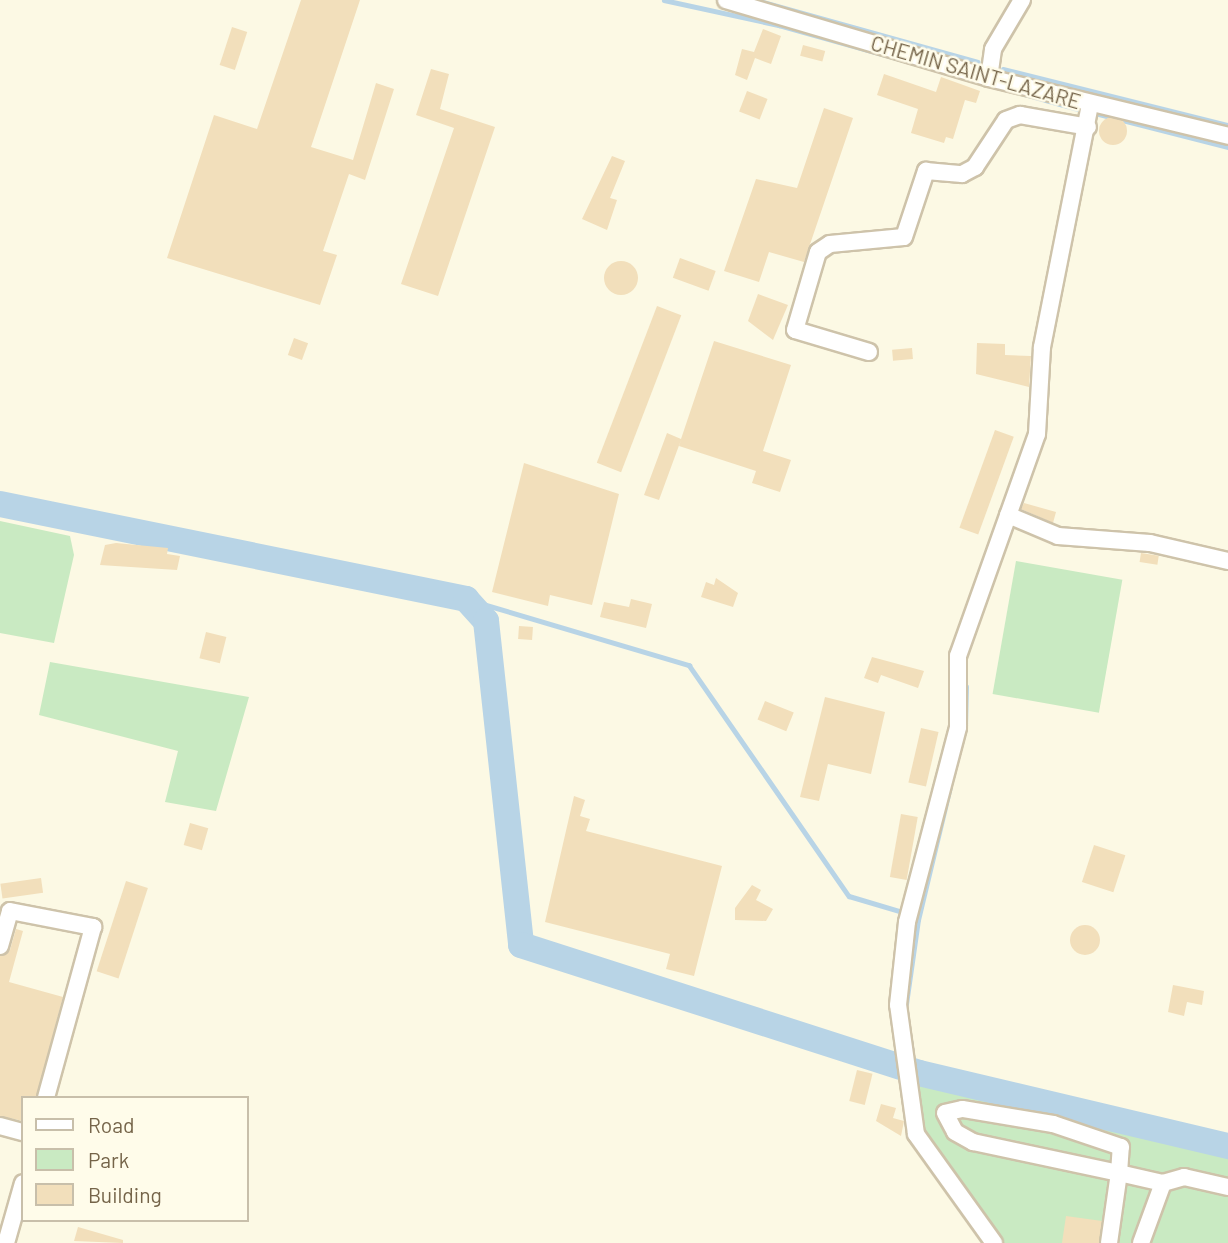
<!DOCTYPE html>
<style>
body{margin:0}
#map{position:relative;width:1228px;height:1243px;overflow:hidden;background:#fcf9e4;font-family:Barlow,sans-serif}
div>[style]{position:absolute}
.green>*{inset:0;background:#c9eac2;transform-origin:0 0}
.stream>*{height:4.5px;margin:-2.25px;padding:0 2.25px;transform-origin:2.25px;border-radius:2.25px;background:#b8d4e6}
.river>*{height:26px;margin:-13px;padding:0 13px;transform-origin:13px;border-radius:13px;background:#b8d4e6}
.building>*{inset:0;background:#f2dfbb;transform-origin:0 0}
.round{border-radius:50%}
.roads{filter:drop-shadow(2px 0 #cec3aa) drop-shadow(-2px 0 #cec3aa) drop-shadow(0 2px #cec3aa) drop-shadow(0 -2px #cec3aa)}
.minor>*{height:16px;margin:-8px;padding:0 8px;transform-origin:8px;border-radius:8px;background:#fff}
span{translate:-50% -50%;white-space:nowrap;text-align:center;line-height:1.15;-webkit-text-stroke:5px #fffcea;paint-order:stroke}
.street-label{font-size:21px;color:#756449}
.legend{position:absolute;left:21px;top:1096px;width:228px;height:126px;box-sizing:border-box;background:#fffcea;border:2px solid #c8bfaa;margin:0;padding:9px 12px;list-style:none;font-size:21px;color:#756449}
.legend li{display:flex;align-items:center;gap:14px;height:35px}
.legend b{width:35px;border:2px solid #c8bfaa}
</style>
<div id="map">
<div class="green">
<i style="clip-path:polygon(0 521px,70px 536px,74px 555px,54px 643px,0 633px)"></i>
<i style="left:1016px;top:561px;width:108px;height:135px;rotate:10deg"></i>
<i style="clip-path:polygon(50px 662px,249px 697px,216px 811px,165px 802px,178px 751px,39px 715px)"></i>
<i style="clip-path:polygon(919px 1081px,1228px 1155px,1228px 1243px,1002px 1243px,923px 1136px)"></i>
</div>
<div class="stream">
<i style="left:664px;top:0;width:118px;rotate:12.3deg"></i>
<i style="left:779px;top:25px;width:310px;rotate:15.7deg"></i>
<i style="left:756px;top:0;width:230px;rotate:15.6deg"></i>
<i style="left:1003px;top:69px;width:232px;rotate:14deg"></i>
<i style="left:1099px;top:114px;width:133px;rotate:14.3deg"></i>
<i style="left:466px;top:599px;width:233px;rotate:16.5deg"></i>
<i style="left:689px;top:665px;width:281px;rotate:55.3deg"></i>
<i style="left:849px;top:896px;width:56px;rotate:16.5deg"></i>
<i style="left:965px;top:727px;width:40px;rotate:-88.6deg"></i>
<i style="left:906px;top:1004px;width:85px;rotate:-81.9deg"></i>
<i style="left:918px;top:920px;width:137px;rotate:-76.5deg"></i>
<i style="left:910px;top:1037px;width:13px;rotate:81deg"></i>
</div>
<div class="river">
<i style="left:0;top:504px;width:476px;rotate:11.5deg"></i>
<i style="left:466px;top:599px;width:30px;rotate:48deg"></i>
<i style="left:486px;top:621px;width:326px;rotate:83.8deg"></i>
<i style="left:521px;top:945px;width:418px;rotate:17.8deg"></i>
<i style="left:919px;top:1073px;width:318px;rotate:13.3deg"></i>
</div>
<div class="building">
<i style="clip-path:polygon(301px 0,360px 0,311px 147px,353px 160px,376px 83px,394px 89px,365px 180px,349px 174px,323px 251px,337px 255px,320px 305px,167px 258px,214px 115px,257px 129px)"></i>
<i style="left:232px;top:27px;width:16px;height:40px;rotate:18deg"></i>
<i style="clip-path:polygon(763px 29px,781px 36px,771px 64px,755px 58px,747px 80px,735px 75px,742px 49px,754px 52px)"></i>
<i style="left:803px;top:45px;width:23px;height:11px;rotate:15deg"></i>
<i style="clip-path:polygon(431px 69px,449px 74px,440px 109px,495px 127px,438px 296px,401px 284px,454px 128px,416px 115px)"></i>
<i style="clip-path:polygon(884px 74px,936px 92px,941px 77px,980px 91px,976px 103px,965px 100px,953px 139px,946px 137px,944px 143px,911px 133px,918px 109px,877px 95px)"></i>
<i style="left:747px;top:91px;width:22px;height:22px;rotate:21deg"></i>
<i style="clip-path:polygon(824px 108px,853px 118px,804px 262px,769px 252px,759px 282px,724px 271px,756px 179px,797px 188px)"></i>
<i class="round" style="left:1099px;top:117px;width:28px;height:28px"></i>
<i style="clip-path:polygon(612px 156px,625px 161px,610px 198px,617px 200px,607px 230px,582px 219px)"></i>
<i style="left:680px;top:258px;width:38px;height:21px;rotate:20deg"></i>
<i class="round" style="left:604px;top:261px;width:34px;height:34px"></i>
<i style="clip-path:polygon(758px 294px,788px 305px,773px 340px,748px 321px)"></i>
<i style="left:657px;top:306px;width:26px;height:168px;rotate:21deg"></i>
<i style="left:294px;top:338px;width:15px;height:18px;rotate:20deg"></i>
<i style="clip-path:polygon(714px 341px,791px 365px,763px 451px,791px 460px,780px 492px,752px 483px,756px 471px,679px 446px,681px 440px,659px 500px,644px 495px,667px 433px,681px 439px)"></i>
<i style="clip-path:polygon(977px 343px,1005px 344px,1005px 355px,1031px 356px,1029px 387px,976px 374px)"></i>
<i style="left:912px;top:348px;width:11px;height:20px;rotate:85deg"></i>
<i style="left:995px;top:430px;width:20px;height:104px;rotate:20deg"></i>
<i style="clip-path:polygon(524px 463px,619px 494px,592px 605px,550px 595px,548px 606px,492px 592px)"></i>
<i style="clip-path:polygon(1024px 503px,1056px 512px,1053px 523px,1021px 509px)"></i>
<i style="clip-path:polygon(116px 543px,168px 548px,167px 554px,180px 556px,177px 570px,100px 565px,105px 545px)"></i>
<i style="left:1141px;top:553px;width:18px;height:9px;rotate:9deg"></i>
<i style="clip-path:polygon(716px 578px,738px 593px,733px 607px,701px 597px,706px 582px,714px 585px)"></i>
<i style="clip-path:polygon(631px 599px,652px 604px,646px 628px,600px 617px,604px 602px,629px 607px)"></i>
<i style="left:519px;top:626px;width:14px;height:13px;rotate:4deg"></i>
<i style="left:206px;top:632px;width:21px;height:27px;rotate:14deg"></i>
<i style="clip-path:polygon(872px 657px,924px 671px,918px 688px,881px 675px,878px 683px,864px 678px)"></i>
<i style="clip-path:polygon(825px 697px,885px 712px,871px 774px,828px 764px,819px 801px,800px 797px)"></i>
<i style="left:765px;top:701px;width:31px;height:20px;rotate:22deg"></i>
<i style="left:921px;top:728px;width:18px;height:56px;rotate:13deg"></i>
<i style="clip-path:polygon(574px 796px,585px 800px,580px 816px,590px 819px,586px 831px,722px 866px,694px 976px,666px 969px,670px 954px,545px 922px)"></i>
<i style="left:901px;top:814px;width:17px;height:64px;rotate:10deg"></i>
<i style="left:190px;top:823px;width:19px;height:23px;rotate:16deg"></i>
<i style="left:1094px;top:845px;width:33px;height:39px;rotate:18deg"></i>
<i style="left:41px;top:878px;width:15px;height:41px;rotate:82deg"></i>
<i style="left:126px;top:881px;width:23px;height:95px;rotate:18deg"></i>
<i style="clip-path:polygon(752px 885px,761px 890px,756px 900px,773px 909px,766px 921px,735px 920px,735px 908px)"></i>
<i class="round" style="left:1070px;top:925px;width:30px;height:30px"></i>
<i style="clip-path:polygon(16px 929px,23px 931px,9px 982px,63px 997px,36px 1098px,23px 1098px,23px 1121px,0 1116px,0 956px,10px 950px)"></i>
<i style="clip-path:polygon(1173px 985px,1204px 991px,1202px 1005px,1187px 1002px,1184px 1016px,1168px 1012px)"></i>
<i style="left:857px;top:1070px;width:16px;height:32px;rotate:14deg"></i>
<i style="clip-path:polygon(881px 1104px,896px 1108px,893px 1118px,904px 1121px,901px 1136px,876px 1121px)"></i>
<i style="clip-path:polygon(1066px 1216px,1102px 1221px,1099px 1243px,1062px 1243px)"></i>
<i style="clip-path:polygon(78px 1227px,123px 1240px,123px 1243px,74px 1241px)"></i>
</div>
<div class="roads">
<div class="minor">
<i style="left:726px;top:0;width:274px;rotate:16.5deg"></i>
<i style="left:989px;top:78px;width:246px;rotate:13.6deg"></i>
<i style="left:989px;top:78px;width:29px;rotate:-82deg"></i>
<i style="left:993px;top:49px;width:57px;rotate:-59.4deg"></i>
<i style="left:869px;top:352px;width:77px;rotate:-163.4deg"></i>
<i style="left:795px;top:330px;width:81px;rotate:-73.6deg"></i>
<i style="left:818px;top:252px;width:14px;rotate:-34deg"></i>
<i style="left:830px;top:244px;width:74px;rotate:-5.4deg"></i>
<i style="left:904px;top:237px;width:70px;rotate:-71.6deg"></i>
<i style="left:926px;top:171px;width:36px;rotate:5deg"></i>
<i style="left:962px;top:174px;width:15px;rotate:-28deg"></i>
<i style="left:975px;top:167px;width:56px;rotate:-56.6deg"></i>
<i style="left:1006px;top:120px;width:15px;rotate:-20deg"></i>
<i style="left:1020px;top:115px;width:69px;rotate:10deg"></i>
<i style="left:1008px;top:515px;width:54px;rotate:22.8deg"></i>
<i style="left:1058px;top:536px;width:92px;rotate:4.4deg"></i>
<i style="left:1150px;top:543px;width:80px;rotate:13deg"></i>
<i style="left:0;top:946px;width:36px;rotate:-74deg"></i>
<i style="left:10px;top:911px;width:85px;rotate:10.9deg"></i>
<i style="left:93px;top:927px;width:177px;rotate:105.4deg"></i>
<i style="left:0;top:1126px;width:24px;rotate:15deg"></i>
<i style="left:6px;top:1243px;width:62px;rotate:-74.2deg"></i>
<i style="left:994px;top:1243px;width:134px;rotate:-125.6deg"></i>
<i style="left:916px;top:1134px;width:130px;rotate:-97.9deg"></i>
<i style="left:898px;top:1005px;width:83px;rotate:-83.8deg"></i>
<i style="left:907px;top:922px;width:202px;rotate:-75.3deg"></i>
<i style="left:958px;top:727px;width:71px;rotate:-90deg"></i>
<i style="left:958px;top:656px;width:236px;rotate:-70.4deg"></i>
<i style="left:1037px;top:434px;width:87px;rotate:-86.7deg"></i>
<i style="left:1042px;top:347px;width:248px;rotate:-78.8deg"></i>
<i style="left:1109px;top:1243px;width:71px;rotate:-81.9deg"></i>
<i style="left:1119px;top:1173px;width:26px;rotate:-86deg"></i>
<i style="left:1121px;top:1147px;width:72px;rotate:-161.3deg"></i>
<i style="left:1053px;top:1124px;width:92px;rotate:-170.6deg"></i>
<i style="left:962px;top:1109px;width:17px;rotate:167deg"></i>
<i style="left:945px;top:1113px;width:21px;rotate:62deg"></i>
<i style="left:955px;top:1132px;width:21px;rotate:29deg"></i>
<i style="left:973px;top:1142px;width:149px;rotate:12deg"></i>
<i style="left:1119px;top:1173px;width:45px;rotate:12.8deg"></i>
<i style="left:1141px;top:1243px;width:64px;rotate:-69.9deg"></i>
<i style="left:1163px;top:1183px;width:22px;rotate:-16deg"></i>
<i style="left:1184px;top:1177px;width:45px;rotate:12.8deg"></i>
</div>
</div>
<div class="street-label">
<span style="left:976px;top:72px;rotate:16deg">CHEMIN SAINT-LAZARE</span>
</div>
<ul class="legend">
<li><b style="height:9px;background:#fff"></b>Road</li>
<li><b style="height:19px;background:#c9eac2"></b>Park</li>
<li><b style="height:19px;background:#f2dfbb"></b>Building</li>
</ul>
</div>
